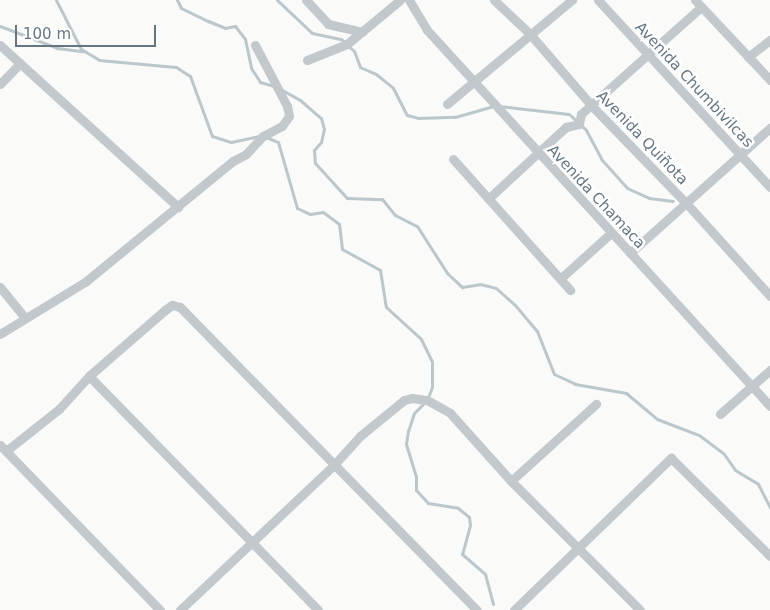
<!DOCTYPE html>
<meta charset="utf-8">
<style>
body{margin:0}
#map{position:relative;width:770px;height:610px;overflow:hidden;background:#fafaf8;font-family:"DejaVu Sans",sans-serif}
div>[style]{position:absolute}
.stream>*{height:3px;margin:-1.5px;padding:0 1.5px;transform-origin:1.5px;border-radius:1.5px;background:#bbc7cb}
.street>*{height:9px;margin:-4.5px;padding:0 4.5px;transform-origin:4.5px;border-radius:4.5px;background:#c3c8cc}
span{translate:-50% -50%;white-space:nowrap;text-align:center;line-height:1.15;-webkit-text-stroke:5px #fff;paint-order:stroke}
.street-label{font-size:15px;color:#657683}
.scale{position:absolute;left:15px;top:25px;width:141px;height:22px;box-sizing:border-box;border:2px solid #657683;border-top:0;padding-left:6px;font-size:15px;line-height:18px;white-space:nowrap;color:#657683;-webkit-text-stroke:4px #fff;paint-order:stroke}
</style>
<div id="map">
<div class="stream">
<i style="left:56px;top:0;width:55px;rotate:63deg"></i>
<i style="left:81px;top:49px;width:21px;rotate:31deg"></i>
<i style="left:99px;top:60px;width:77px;rotate:5.2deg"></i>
<i style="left:176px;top:67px;width:17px;rotate:33deg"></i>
<i style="left:190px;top:76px;width:64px;rotate:69.9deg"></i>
<i style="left:212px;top:136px;width:20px;rotate:18deg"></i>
<i style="left:231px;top:142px;width:30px;rotate:-12deg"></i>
<i style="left:177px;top:0;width:9px;rotate:63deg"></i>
<i style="left:181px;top:8px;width:30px;rotate:26deg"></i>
<i style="left:208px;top:21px;width:18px;rotate:22deg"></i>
<i style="left:225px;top:28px;width:10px;rotate:-11deg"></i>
<i style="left:235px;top:26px;width:16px;rotate:52deg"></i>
<i style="left:245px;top:39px;width:30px;rotate:78deg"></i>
<i style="left:251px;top:68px;width:17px;rotate:57deg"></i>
<i style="left:260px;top:82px;width:15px;rotate:16deg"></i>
<i style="left:277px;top:0;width:48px;rotate:43.3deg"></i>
<i style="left:312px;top:33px;width:30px;rotate:12deg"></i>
<i style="left:341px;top:39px;width:18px;rotate:43deg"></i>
<i style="left:354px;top:51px;width:17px;rotate:69deg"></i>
<i style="left:360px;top:67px;width:17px;rotate:24deg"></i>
<i style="left:376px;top:74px;width:22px;rotate:39deg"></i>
<i style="left:393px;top:88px;width:30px;rotate:63deg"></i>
<i style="left:407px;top:115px;width:11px;rotate:15deg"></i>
<i style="left:418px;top:118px;width:37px;rotate:-2deg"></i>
<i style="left:455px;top:117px;width:40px;rotate:-16deg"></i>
<i style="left:0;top:26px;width:61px;rotate:21.1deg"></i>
<i style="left:57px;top:48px;width:26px;rotate:7deg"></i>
<i style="left:282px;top:90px;width:21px;rotate:29deg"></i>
<i style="left:300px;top:100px;width:28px;rotate:41deg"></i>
<i style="left:321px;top:118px;width:11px;rotate:75deg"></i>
<i style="left:324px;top:129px;width:13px;rotate:103deg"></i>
<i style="left:321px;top:142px;width:11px;rotate:131deg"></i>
<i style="left:314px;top:150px;width:13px;rotate:86deg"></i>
<i style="left:315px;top:163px;width:47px;rotate:47.6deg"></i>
<i style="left:347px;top:198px;width:35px;rotate:2deg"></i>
<i style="left:382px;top:199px;width:21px;rotate:51deg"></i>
<i style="left:395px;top:215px;width:25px;rotate:27deg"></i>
<i style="left:417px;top:226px;width:56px;rotate:57.4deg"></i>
<i style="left:447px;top:273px;width:21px;rotate:43deg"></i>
<i style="left:462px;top:287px;width:18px;rotate:-9deg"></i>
<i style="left:480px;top:284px;width:16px;rotate:14deg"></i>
<i style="left:496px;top:288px;width:25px;rotate:42deg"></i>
<i style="left:515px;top:305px;width:34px;rotate:50deg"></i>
<i style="left:537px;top:331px;width:46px;rotate:68.4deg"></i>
<i style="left:554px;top:374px;width:23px;rotate:25deg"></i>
<i style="left:575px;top:384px;width:52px;rotate:10deg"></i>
<i style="left:626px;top:393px;width:40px;rotate:40deg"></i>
<i style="left:657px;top:419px;width:45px;rotate:20.9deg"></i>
<i style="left:699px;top:435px;width:31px;rotate:37deg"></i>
<i style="left:724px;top:454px;width:19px;rotate:55deg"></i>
<i style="left:735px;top:470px;width:27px;rotate:31deg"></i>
<i style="left:758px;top:484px;width:27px;rotate:63deg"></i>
<i style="left:499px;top:106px;width:70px;rotate:6.5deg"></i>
<i style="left:569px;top:114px;width:23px;rotate:43deg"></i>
<i style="left:586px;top:130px;width:34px;rotate:62deg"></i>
<i style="left:602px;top:160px;width:38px;rotate:48deg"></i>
<i style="left:627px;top:188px;width:24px;rotate:24deg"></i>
<i style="left:649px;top:198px;width:24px;rotate:7deg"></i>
<i style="left:266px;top:137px;width:13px;rotate:23deg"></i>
<i style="left:278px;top:142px;width:69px;rotate:73.9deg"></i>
<i style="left:297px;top:208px;width:14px;rotate:25deg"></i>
<i style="left:310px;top:214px;width:13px;rotate:-9deg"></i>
<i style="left:323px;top:212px;width:20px;rotate:37deg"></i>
<i style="left:339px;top:224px;width:25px;rotate:83deg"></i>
<i style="left:342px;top:249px;width:43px;rotate:28.9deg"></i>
<i style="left:380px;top:270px;width:37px;rotate:81deg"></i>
<i style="left:386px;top:307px;width:47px;rotate:42.4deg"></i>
<i style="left:421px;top:339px;width:25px;rotate:64deg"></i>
<i style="left:432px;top:362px;width:25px;rotate:90deg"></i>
<i style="left:432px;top:387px;width:14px;rotate:111deg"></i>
<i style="left:427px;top:400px;width:18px;rotate:135deg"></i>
<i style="left:414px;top:413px;width:19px;rotate:108deg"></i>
<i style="left:408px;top:431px;width:13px;rotate:99deg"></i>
<i style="left:406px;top:444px;width:34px;rotate:73deg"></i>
<i style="left:416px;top:476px;width:14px;rotate:90deg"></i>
<i style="left:416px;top:490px;width:18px;rotate:47deg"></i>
<i style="left:428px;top:503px;width:30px;rotate:9deg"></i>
<i style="left:458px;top:508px;width:14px;rotate:39deg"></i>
<i style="left:469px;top:517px;width:8px;rotate:83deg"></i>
<i style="left:470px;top:525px;width:30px;rotate:105deg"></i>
<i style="left:462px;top:554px;width:30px;rotate:41deg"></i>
<i style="left:485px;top:574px;width:31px;rotate:75deg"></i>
</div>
<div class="street">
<i style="left:306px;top:0;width:33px;rotate:47deg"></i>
<i style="left:328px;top:24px;width:35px;rotate:13deg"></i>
<i style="left:409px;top:0;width:35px;rotate:59deg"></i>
<i style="left:427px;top:30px;width:509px;rotate:47.63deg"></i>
<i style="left:494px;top:0;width:50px;rotate:43.4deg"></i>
<i style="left:530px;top:34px;width:94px;rotate:49.3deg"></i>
<i style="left:591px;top:105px;width:138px;rotate:45.9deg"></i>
<i style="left:687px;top:204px;width:124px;rotate:47.9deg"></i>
<i style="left:598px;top:0;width:254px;rotate:47.4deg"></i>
<i style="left:695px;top:0;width:110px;rotate:46.8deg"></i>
<i style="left:0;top:45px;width:241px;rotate:42.3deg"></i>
<i style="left:748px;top:57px;width:28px;rotate:-38deg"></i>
<i style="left:307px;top:60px;width:43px;rotate:-21.8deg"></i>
<i style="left:347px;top:44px;width:69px;rotate:-39.7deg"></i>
<i style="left:0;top:84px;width:29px;rotate:-46deg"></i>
<i style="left:447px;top:104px;width:163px;rotate:-39.8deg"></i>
<i style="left:453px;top:159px;width:176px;rotate:48.2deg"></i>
<i style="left:489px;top:198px;width:105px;rotate:-42.7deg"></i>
<i style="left:566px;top:127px;width:13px;rotate:-13deg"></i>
<i style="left:579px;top:124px;width:10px;rotate:-79deg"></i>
<i style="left:581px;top:114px;width:161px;rotate:-41.7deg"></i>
<i style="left:630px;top:253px;width:188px;rotate:-41.8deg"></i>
<i style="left:561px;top:278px;width:67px;rotate:-42deg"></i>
<i style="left:0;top:287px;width:40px;rotate:51deg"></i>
<i style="left:0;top:334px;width:100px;rotate:-31.5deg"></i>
<i style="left:85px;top:282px;width:191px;rotate:-39.3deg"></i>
<i style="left:233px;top:161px;width:15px;rotate:-28deg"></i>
<i style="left:246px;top:154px;width:25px;rotate:-47deg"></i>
<i style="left:263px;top:136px;width:21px;rotate:-28deg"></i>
<i style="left:282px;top:126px;width:12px;rotate:-55deg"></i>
<i style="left:289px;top:116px;width:10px;rotate:-101deg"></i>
<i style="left:287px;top:106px;width:69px;rotate:-117.7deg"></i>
<i style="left:89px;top:376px;width:327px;rotate:45.6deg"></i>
<i style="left:720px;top:414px;width:67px;rotate:-41.3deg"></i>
<i style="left:0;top:445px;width:230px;rotate:45.9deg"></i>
<i style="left:6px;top:451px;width:68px;rotate:-38.4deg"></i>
<i style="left:59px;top:409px;width:45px;rotate:-47.7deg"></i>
<i style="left:89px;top:376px;width:101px;rotate:-41deg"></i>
<i style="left:165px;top:310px;width:9px;rotate:-36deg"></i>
<i style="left:172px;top:305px;width:8px;rotate:14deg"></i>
<i style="left:180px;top:307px;width:424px;rotate:45.6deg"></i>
<i style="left:511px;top:481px;width:115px;rotate:-42.2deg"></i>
<i style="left:180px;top:610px;width:210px;rotate:-43.3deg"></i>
<i style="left:333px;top:466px;width:40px;rotate:-48deg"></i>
<i style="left:360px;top:436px;width:57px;rotate:-39.3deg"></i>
<i style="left:404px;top:400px;width:8px;rotate:-14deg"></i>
<i style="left:412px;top:398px;width:15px;rotate:8deg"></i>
<i style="left:427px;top:400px;width:26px;rotate:29deg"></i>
<i style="left:450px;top:413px;width:91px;rotate:48.1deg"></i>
<i style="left:511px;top:481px;width:182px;rotate:45deg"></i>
<i style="left:514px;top:610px;width:219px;rotate:-44.1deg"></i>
<i style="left:671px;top:458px;width:139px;rotate:44.7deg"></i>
</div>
<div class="street-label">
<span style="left:694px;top:85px;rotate:47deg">Avenida Chumbivilcas</span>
<span style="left:642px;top:138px;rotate:46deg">Avenida Quiñota</span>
<span style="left:596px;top:197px;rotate:47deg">Avenida Chamaca</span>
</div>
<div class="scale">100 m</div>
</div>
